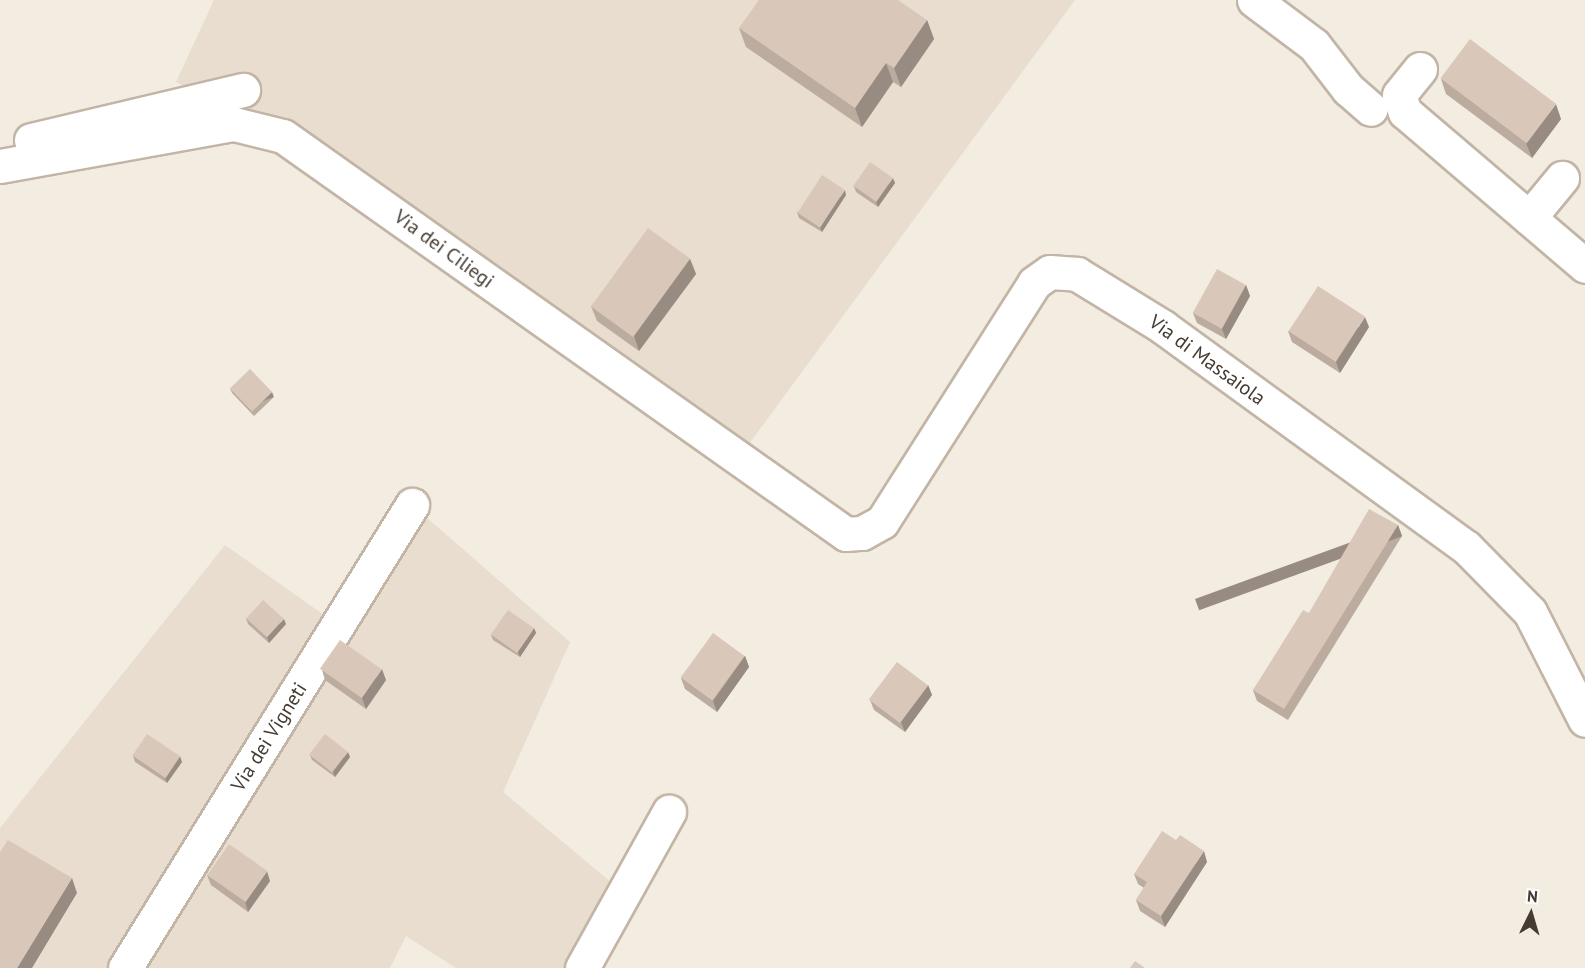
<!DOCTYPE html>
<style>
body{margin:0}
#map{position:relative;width:1585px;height:968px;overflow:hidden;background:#f3ece1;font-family:"PT Sans",sans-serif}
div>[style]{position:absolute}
.residential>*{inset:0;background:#e8ddcf}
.roads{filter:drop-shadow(2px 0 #c2b5a6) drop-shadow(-2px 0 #c2b5a6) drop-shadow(0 2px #c2b5a6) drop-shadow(0 -2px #c2b5a6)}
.minor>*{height:33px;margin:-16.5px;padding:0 16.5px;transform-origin:16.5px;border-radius:16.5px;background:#fff}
.wall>*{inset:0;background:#bbac9f}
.shaded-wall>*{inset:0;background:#988c82;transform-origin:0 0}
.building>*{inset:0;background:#d9c8b9;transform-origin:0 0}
span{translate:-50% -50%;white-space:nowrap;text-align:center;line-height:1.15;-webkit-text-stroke:5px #fff;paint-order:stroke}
.street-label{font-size:20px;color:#453b32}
.north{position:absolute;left:1501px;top:884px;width:60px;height:60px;-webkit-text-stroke:4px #fff;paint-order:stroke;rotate:5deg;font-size:16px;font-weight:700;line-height:24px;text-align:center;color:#453b32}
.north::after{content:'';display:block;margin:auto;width:21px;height:27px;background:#453b32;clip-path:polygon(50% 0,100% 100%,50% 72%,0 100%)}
</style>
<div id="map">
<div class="residential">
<i style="clip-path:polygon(214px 0,1075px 0,738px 459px,269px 129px,176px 82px)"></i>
<i style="clip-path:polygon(412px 505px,570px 642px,503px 792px,624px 893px,582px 968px,456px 968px,406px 936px,390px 968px,0 968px,0 828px,225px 545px,338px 625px)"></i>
</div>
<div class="roads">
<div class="minor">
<i style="left:1254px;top:0;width:75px;rotate:36.9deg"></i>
<i style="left:1314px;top:45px;width:56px;rotate:52.3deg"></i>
<i style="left:1348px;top:89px;width:30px;rotate:41deg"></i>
<i style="left:1420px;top:69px;width:33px;rotate:129deg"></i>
<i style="left:1399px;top:95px;width:18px;rotate:71deg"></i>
<i style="left:1405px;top:112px;width:237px;rotate:40.5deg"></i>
<i style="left:31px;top:140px;width:218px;rotate:-13.3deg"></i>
<i style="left:0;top:166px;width:238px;rotate:-10.2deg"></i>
<i style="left:234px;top:124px;width:50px;rotate:13.8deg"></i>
<i style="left:283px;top:136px;width:689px;rotate:35.26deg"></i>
<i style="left:846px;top:534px;width:16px;rotate:-4deg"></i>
<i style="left:862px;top:533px;width:23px;rotate:-29deg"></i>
<i style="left:882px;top:522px;width:283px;rotate:-57.5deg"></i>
<i style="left:1034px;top:283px;width:19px;rotate:-35deg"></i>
<i style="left:1050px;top:272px;width:27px;rotate:4deg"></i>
<i style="left:1077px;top:274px;width:101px;rotate:31.6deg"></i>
<i style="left:1163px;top:327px;width:374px;rotate:36deg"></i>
<i style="left:1466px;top:547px;width:91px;rotate:45.4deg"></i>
<i style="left:1530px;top:612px;width:121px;rotate:63deg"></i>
<i style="left:1529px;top:218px;width:52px;rotate:-50.5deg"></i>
<i style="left:125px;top:968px;width:545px;rotate:-58.21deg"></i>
<i style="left:582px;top:968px;width:179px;rotate:-60.9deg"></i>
</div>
</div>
<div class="wall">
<i style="clip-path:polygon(927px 20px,934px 39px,901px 87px,893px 82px,862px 127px,746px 47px,739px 28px)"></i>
<i style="clip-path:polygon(1441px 79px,1561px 119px,1532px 158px,1446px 94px)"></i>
<i style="clip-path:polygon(895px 183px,878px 207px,856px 192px,854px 186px)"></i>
<i style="clip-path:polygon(846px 195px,822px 232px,799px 218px,797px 212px)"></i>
<i style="clip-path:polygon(690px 259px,696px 274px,639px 351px,597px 321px,591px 306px)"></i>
<i style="clip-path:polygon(1246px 285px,1250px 296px,1226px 339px,1197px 323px,1193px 313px)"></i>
<i style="clip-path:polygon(1369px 327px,1340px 373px,1292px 342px,1288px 331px)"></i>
<i style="clip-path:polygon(230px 388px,274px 397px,254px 416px,232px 393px)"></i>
<i style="clip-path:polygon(1398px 525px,1402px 536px,1288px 720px,1257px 701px,1253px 690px,1309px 613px)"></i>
<i style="clip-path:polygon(246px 618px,286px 624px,269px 643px,248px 624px)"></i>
<i style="clip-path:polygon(534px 628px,536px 633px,520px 657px,493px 640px,491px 635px)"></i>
<i style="clip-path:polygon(745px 656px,749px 667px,717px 712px,685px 689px,681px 678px)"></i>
<i style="clip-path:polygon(322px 670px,386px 680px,366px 709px,325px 680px)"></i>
<i style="clip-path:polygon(928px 685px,932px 695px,905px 732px,874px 710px,870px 700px)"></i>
<i style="clip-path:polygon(310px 755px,350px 757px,335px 777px,312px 760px)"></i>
<i style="clip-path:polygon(133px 756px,182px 762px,167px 783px,135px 762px)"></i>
<i style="clip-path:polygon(1207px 862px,1165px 927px,1140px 911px,1136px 900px,1144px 888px,1138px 884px,1134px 874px)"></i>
<i style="clip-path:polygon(207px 875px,270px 881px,248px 912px,211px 885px)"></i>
</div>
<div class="shaded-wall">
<i style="clip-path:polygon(927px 20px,934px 39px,901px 87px,894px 68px)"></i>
<i style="clip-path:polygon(886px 63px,893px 82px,862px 127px,855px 108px)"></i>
<i style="clip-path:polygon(1556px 104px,1561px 119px,1532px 158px,1526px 143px)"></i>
<i style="clip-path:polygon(893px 178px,895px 183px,878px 207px,876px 202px)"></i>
<i style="clip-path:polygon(845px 190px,846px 195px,822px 232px,820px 227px)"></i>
<i style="clip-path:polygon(690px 259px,696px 274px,639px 351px,634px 336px)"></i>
<i style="clip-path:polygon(1246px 285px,1250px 296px,1226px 339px,1222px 329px)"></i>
<i style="clip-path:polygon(1365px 317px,1369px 327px,1340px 373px,1336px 362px)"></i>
<i style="left:272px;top:392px;width:5px;height:28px;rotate:68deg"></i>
<i style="left:1398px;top:525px;width:12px;height:216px;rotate:70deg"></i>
<i style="clip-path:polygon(284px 619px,286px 624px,269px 643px,267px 637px)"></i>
<i style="clip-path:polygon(534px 628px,536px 633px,520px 657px,518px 652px)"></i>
<i style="clip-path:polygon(745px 656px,749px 667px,717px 712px,713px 701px)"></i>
<i style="clip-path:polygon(382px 669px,386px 680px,366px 709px,362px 698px)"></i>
<i style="clip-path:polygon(928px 685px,932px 695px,905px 732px,901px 722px)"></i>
<i style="clip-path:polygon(348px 752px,350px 757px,335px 777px,333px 772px)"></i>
<i style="clip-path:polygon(180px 756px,182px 762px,167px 783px,165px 778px)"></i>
<i style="clip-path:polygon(1204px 851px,1207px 862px,1165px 927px,1161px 916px)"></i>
<i style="clip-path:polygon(267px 871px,270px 881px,248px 912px,245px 901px)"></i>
<i style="clip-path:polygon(72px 878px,77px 893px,32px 968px,17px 968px)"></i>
</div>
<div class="building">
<i style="clip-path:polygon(759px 0,898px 0,927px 20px,894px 68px,886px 63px,855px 108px,739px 28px)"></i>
<i style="left:1470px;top:39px;width:108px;height:49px;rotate:37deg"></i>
<i style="left:870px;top:162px;width:28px;height:29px;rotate:35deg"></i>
<i style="left:822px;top:175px;width:27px;height:45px;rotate:33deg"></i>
<i style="left:648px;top:228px;width:52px;height:97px;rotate:36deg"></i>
<i style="left:1217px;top:269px;width:33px;height:50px;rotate:29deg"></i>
<i style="left:1318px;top:286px;width:56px;height:54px;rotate:33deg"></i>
<i style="left:250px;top:369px;width:32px;height:28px;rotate:46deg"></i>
<i style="clip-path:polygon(1369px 509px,1398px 525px,1284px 709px,1253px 690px,1303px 610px,1309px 613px)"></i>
<i style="left:263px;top:600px;width:28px;height:25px;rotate:42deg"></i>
<i style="left:508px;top:610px;width:32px;height:30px;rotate:35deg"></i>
<i style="left:713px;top:633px;width:39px;height:55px;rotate:36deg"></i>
<i style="left:340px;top:640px;width:51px;height:35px;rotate:35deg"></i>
<i style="left:897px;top:662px;width:39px;height:47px;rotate:37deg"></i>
<i style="left:147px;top:734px;width:40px;height:26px;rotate:34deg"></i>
<i style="left:325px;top:734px;width:29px;height:26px;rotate:38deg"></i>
<i style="clip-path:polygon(1162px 831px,1176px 840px,1180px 835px,1204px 851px,1161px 916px,1136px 900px,1147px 882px,1134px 874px)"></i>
<i style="clip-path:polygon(8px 840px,72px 878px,17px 968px,0 968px,0 852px)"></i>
<i style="left:229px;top:844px;width:47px;height:38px;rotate:35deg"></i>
<i style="clip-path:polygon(1135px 961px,1145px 968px,1130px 968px)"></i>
</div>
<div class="street-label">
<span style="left:444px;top:249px;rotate:36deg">Via dei Ciliegi</span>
<span style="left:1207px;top:360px;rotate:36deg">Via di Massaiola</span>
<span style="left:269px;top:737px;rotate:-58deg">Via dei Vigneti</span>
</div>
<div class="north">N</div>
</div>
